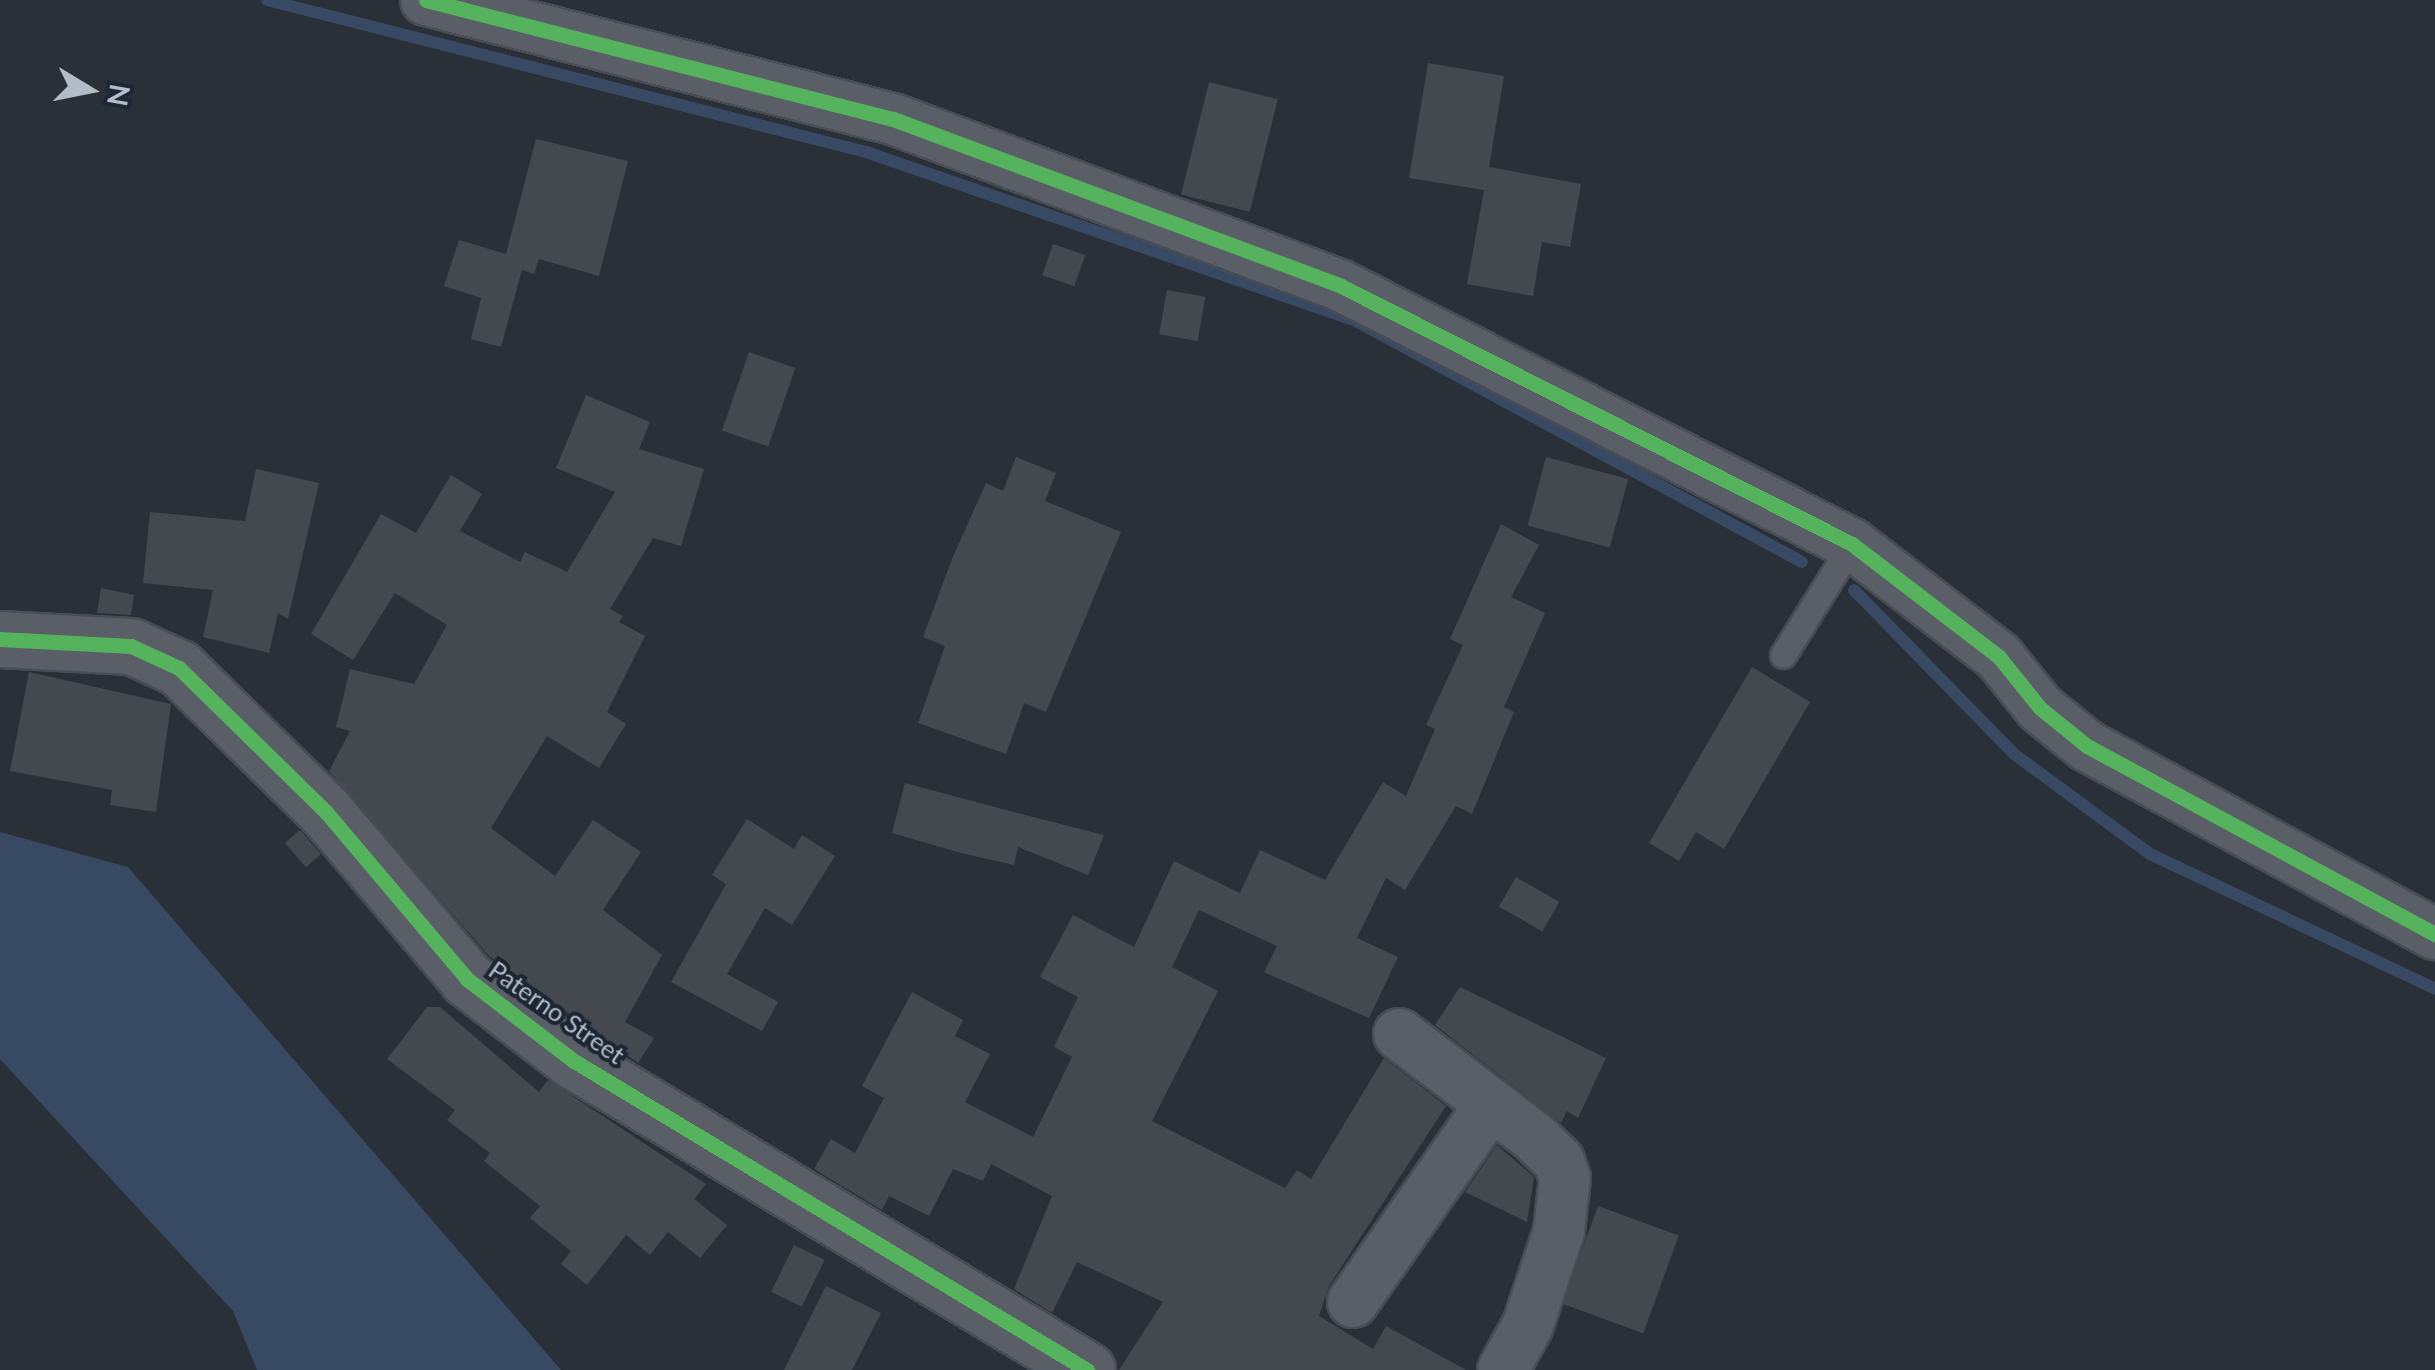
<!DOCTYPE html>
<style>
body{margin:0}
#map{position:relative;width:2435px;height:1370px;overflow:hidden;background:#2a3038;font-family:Lato,sans-serif}
div>[style]{position:absolute}
.water>*{inset:0;background:#384963}
.stream>*{height:12px;margin:-6px;padding:0 6px;transform-origin:6px;border-radius:6px;background:#384963}
.building>*{inset:0;background:#444950;transform-origin:0 0}
.roads{filter:drop-shadow(2px 0 #484c53) drop-shadow(-2px 0 #484c53) drop-shadow(0 2px #484c53) drop-shadow(0 -2px #484c53)}
.service>*{height:25px;margin:-12.5px;padding:0 12.5px;transform-origin:12.5px;border-radius:12.5px;background:#5a5e66}
.minor>*{height:50px;margin:-25px;padding:0 25px;transform-origin:25px;border-radius:25px;background:#5a5e66}
.tertiary>*{height:55px;margin:-27.5px;padding:0 27.5px;transform-origin:27.5px;border-radius:27.5px;background:#5a5e66}
.cycleway>*{height:15px;margin:-7.5px;padding:0 7.5px;transform-origin:7.5px;border-radius:7.5px;background:#56b35d}
span{translate:-50% -50%;white-space:nowrap;text-align:center;line-height:1.15;-webkit-text-stroke:8px #1d2633;paint-order:stroke}
.street-label{font-size:25px;color:#b4bcc9}
.north{position:absolute;left:40px;top:40px;width:100px;height:100px;-webkit-text-stroke:8px #1d2633;paint-order:stroke;rotate:100deg;font-size:28px;font-weight:700;line-height:40px;text-align:center;color:#b4bcc9}
.north::after{content:'';display:block;margin:auto;width:35px;height:45px;background:#b4bcc9;clip-path:polygon(50% 0,100% 100%,50% 72%,0 100%)}
</style>
<div id="map">
<div class="water">
<i style="clip-path:polygon(0 832px,128px 867px,561px 1370px,257px 1370px,233px 1311px,0 1059px)"></i>
</div>
<div class="stream">
<i style="left:267px;top:0;width:618px;rotate:14.24deg"></i>
<i style="left:866px;top:152px;width:516px;rotate:19deg"></i>
<i style="left:1354px;top:320px;width:509px;rotate:28.38deg"></i>
<i style="left:1854px;top:590px;width:229px;rotate:45.7deg"></i>
<i style="left:2014px;top:754px;width:169px;rotate:36.3deg"></i>
<i style="left:2150px;top:854px;width:315px;rotate:25.3deg"></i>
</div>
<div class="building">
<i style="clip-path:polygon(1428px 63px,1504px 76px,1489px 167px,1581px 184px,1570px 247px,1542px 242px,1533px 296px,1467px 284px,1484px 190px,1409px 178px)"></i>
<i style="left:1209px;top:82px;width:71px;height:116px;rotate:14deg"></i>
<i style="clip-path:polygon(536px 139px,628px 161px,599px 276px,539px 259px,534px 274px,522px 270px,501px 347px,471px 339px,481px 298px,444px 286px,459px 240px,506px 254px)"></i>
<i style="left:1053px;top:244px;width:34px;height:33px;rotate:19deg"></i>
<i style="left:1167px;top:290px;width:39px;height:45px;rotate:10deg"></i>
<i style="left:749px;top:352px;width:49px;height:83px;rotate:19deg"></i>
<i style="clip-path:polygon(586px 395px,650px 422px,639px 449px,704px 469px,681px 546px,653px 538px,610px 609px,623px 616px,619px 622px,645px 636px,607px 712px,626px 724px,599px 768px,547px 736px,491px 828px,555px 876px,593px 820px,641px 852px,603px 910px,662px 955px,625px 1022px,654px 1038px,638px 1063px,489px 956px,329px 771px,350px 731px,336px 727px,350px 669px,414px 684px,447px 625px,395px 593px,353px 660px,311px 634px,381px 514px,416px 533px,451px 475px,482px 494px,460px 531px,520px 562px,525px 552px,567px 572px,615px 492px,556px 468px)"></i>
<i style="clip-path:polygon(1016px 457px,1056px 473px,1045px 501px,1121px 532px,1046px 712px,1024px 703px,1006px 754px,918px 723px,945px 646px,923px 637px,952px 559px,986px 483px,1003px 491px)"></i>
<i style="left:1546px;top:457px;width:85px;height:71px;rotate:15deg"></i>
<i style="clip-path:polygon(256px 469px,319px 483px,288px 619px,278px 613px,269px 653px,203px 637px,213px 590px,143px 583px,150px 512px,245px 521px)"></i>
<i style="clip-path:polygon(1501px 524px,1539px 545px,1511px 597px,1545px 613px,1504px 707px,1514px 712px,1472px 814px,1456px 806px,1405px 890px,1386px 878px,1357px 938px,1398px 957px,1369px 1018px,1264px 972px,1277px 946px,1199px 910px,1172px 967px,1218px 991px,1152px 1121px,1285px 1188px,1297px 1170px,1311px 1179px,1384px 1058px,1446px 1106px,1329px 1286px,1319px 1316px,1373px 1349px,1386px 1326px,1466px 1370px,1119px 1370px,1163px 1302px,1077px 1262px,1052px 1313px,1014px 1289px,1052px 1196px,991px 1164px,983px 1181px,953px 1169px,929px 1216px,889px 1196px,882px 1210px,814px 1169px,831px 1139px,855px 1153px,884px 1098px,862px 1086px,912px 992px,963px 1020px,955px 1036px,990px 1054px,965px 1102px,1033px 1137px,1072px 1057px,1054px 1047px,1078px 997px,1040px 977px,1073px 915px,1134px 947px,1174px 861px,1240px 893px,1260px 850px,1325px 880px,1383px 782px,1406px 796px,1435px 729px,1426px 725px,1463px 645px,1450px 639px)"></i>
<i style="clip-path:polygon(101px 588px,134px 595px,131px 615px,97px 613px)"></i>
<i style="clip-path:polygon(1752px 667px,1810px 702px,1724px 849px,1696px 832px,1679px 861px,1649px 843px)"></i>
<i style="clip-path:polygon(29px 672px,171px 704px,156px 812px,110px 805px,112px 790px,10px 771px)"></i>
<i style="clip-path:polygon(905px 783px,1025px 815px,1104px 835px,1088px 875px,1018px 847px,1014px 865px,961px 853px,892px 833px)"></i>
<i style="clip-path:polygon(747px 819px,794px 849px,802px 835px,835px 856px,792px 925px,765px 908px,727px 974px,778px 1002px,762px 1031px,671px 982px,726px 884px,712px 875px)"></i>
<i style="left:300px;top:830px;width:32px;height:20px;rotate:49deg"></i>
<i style="left:1516px;top:877px;width:50px;height:34px;rotate:30deg"></i>
<i style="clip-path:polygon(1460px 987px,1606px 1058px,1578px 1118px,1567px 1111px,1561px 1123px,1435px 1025px)"></i>
<i style="clip-path:polygon(427px 1007px,440px 1007px,539px 1092px,548px 1080px,706px 1184px,694px 1199px,727px 1225px,700px 1258px,668px 1232px,650px 1255px,626px 1235px,587px 1285px,561px 1264px,571px 1251px,530px 1218px,540px 1206px,484px 1161px,490px 1153px,447px 1120px,455px 1110px,387px 1059px)"></i>
<i style="clip-path:polygon(1497px 1145px,1534px 1177px,1527px 1222px,1465px 1192px)"></i>
<i style="left:1598px;top:1206px;width:86px;height:104px;rotate:20deg"></i>
<i style="left:794px;top:1245px;width:34px;height:52px;rotate:26deg"></i>
<i style="clip-path:polygon(826px 1286px,881px 1313px,852px 1370px,784px 1370px)"></i>
</div>
<div class="roads">
<div class="service">
<i style="left:1783px;top:655px;width:131px;rotate:-58.1deg"></i>
</div>
<div class="minor">
<i style="left:426px;top:0;width:482px;rotate:14.3deg"></i>
<i style="left:893px;top:119px;width:478px;rotate:20.4deg"></i>
<i style="left:1341px;top:286px;width:572px;rotate:26.79deg"></i>
<i style="left:1852px;top:544px;width:185px;rotate:37.5deg"></i>
<i style="left:1999px;top:657px;width:65px;rotate:51.2deg"></i>
<i style="left:2040px;top:708px;width:60px;rotate:39deg"></i>
<i style="left:2087px;top:746px;width:396px;rotate:28.4deg"></i>
<i style="left:1399px;top:1034px;width:168px;rotate:37.3deg"></i>
<i style="left:1533px;top:1136px;width:36px;rotate:44deg"></i>
<i style="left:1559px;top:1161px;width:18px;rotate:71deg"></i>
<i style="left:1565px;top:1178px;width:53px;rotate:96.5deg"></i>
<i style="left:1559px;top:1231px;width:99px;rotate:108.3deg"></i>
<i style="left:1528px;top:1325px;width:51px;rotate:119.1deg"></i>
<i style="left:1353px;top:1302px;width:241px;rotate:-55.1deg"></i>
</div>
<div class="tertiary">
<i style="left:0;top:639px;width:131px;rotate:3.1deg"></i>
<i style="left:131px;top:646px;width:53px;rotate:24.6deg"></i>
<i style="left:179px;top:668px;width:206px;rotate:44.4deg"></i>
<i style="left:326px;top:812px;width:219px;rotate:49.8deg"></i>
<i style="left:467px;top:979px;width:135px;rotate:37.5deg"></i>
<i style="left:574px;top:1061px;width:599px;rotate:31.06deg"></i>
</div>
</div>
<div class="cycleway">
<i style="left:426px;top:0;width:482px;rotate:14.3deg"></i>
<i style="left:893px;top:119px;width:478px;rotate:20.4deg"></i>
<i style="left:1341px;top:286px;width:572px;rotate:26.79deg"></i>
<i style="left:1852px;top:544px;width:185px;rotate:37.5deg"></i>
<i style="left:1999px;top:657px;width:65px;rotate:51.2deg"></i>
<i style="left:2040px;top:708px;width:60px;rotate:39deg"></i>
<i style="left:2087px;top:746px;width:396px;rotate:28.4deg"></i>
<i style="left:0;top:639px;width:131px;rotate:3.1deg"></i>
<i style="left:131px;top:646px;width:53px;rotate:24.6deg"></i>
<i style="left:179px;top:668px;width:206px;rotate:44.4deg"></i>
<i style="left:326px;top:812px;width:219px;rotate:49.8deg"></i>
<i style="left:467px;top:979px;width:135px;rotate:37.5deg"></i>
<i style="left:574px;top:1061px;width:599px;rotate:31.06deg"></i>
</div>
<div class="street-label">
<span style="left:557px;top:1012px;rotate:35deg">Paterno Street</span>
</div>
<div class="north">N</div>
</div>
